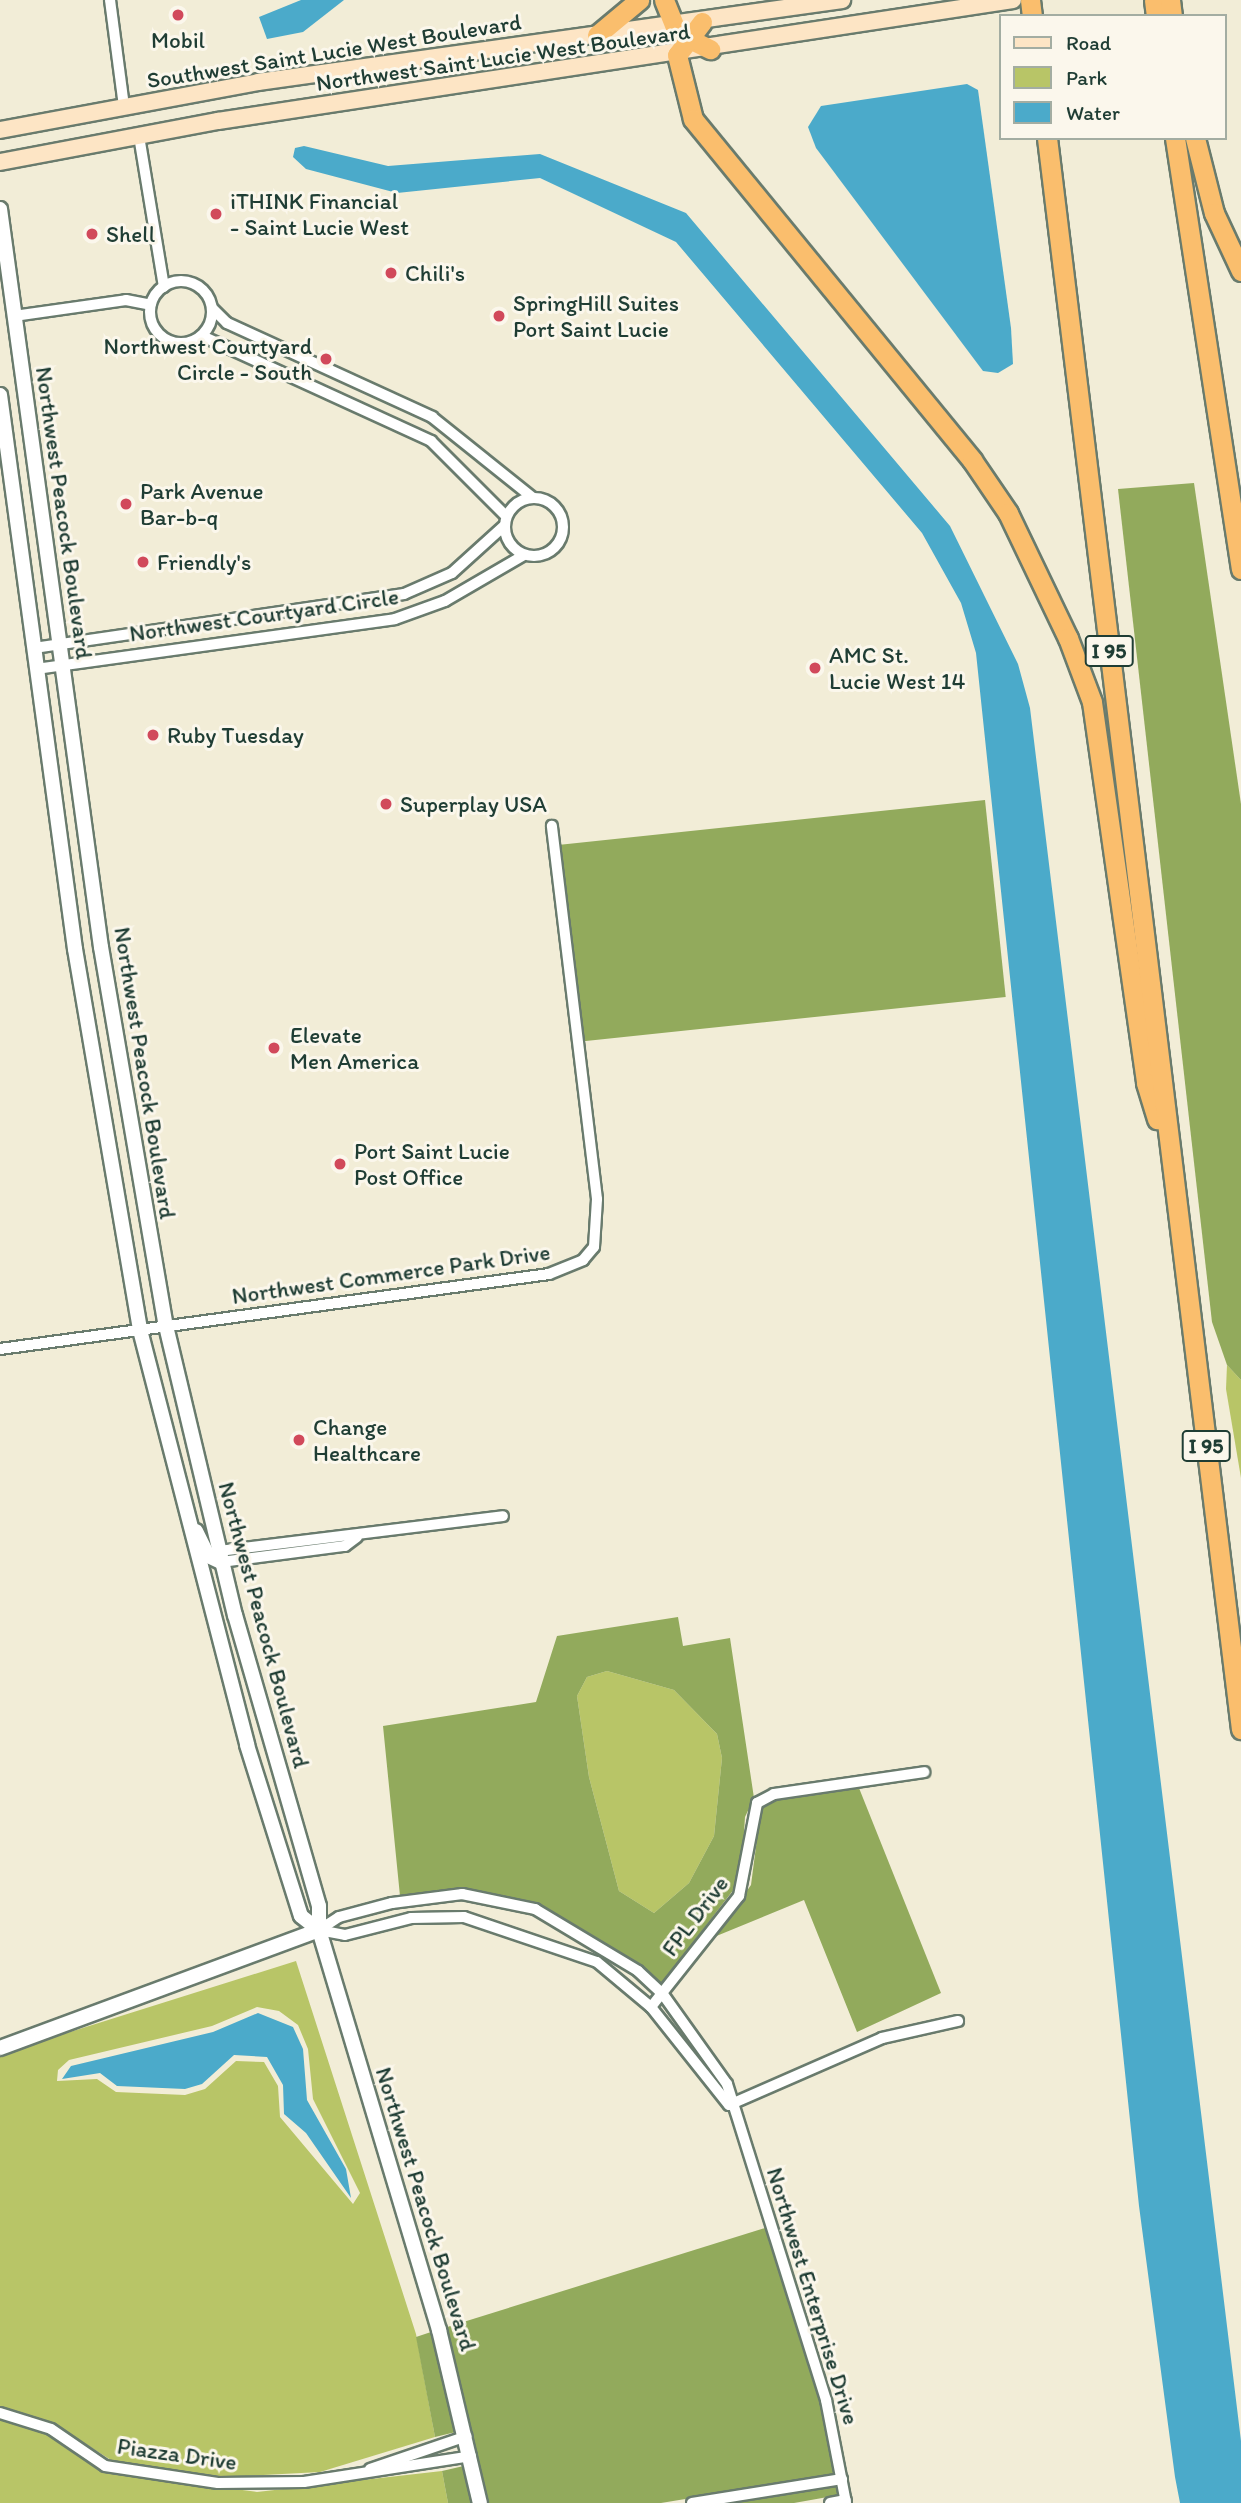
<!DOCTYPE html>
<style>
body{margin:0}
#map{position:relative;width:1241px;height:2503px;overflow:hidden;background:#f2edd7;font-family:Itim,sans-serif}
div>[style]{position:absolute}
.green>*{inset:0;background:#b8c567}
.forest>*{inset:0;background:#92aa5c;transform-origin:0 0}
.water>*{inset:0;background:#4baaca}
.roads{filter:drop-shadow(2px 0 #697b6d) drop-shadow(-2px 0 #697b6d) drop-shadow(0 2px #697b6d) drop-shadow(0 -2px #697b6d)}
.minor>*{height:10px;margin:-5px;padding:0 5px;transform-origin:5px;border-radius:5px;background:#fff}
.minor>.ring{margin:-5px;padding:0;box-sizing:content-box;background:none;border:10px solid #fff;border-radius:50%}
.tertiary>*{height:14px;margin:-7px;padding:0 7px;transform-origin:7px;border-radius:7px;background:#fff}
.secondary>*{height:16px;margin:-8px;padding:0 8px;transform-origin:8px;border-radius:8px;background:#fde5c5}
.motorway>*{height:19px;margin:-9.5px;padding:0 9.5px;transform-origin:9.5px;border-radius:9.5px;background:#fabe6d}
.dots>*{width:19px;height:19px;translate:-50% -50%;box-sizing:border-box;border:4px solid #fbf7ec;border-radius:50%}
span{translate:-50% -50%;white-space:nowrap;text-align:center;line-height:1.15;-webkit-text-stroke:6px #fbf7ec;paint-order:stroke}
.shield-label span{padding:2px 5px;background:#fbf7ec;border:2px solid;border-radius:5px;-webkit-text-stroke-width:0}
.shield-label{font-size:21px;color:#1f3d34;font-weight:700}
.poi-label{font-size:23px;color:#1f3d34}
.left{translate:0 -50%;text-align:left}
.right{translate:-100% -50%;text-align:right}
.street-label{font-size:23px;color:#1f3d34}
.legend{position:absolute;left:999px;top:14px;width:228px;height:126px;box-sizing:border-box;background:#fbf7ec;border:2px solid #a3ada2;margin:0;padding:9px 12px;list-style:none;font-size:21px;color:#1f3d34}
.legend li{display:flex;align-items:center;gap:14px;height:35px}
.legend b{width:35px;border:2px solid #a3ada2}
</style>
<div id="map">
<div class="green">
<i style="clip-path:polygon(1227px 1365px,1241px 1380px,1241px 1478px,1226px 1389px)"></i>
<i style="clip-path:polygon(607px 1671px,674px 1690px,717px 1734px,722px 1758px,714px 1836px,689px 1883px,654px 1913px,619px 1891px,589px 1777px,577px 1696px,587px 1677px)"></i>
<i style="clip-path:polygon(evenodd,296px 1961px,416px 2334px,435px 2437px,320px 2472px,226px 2477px,114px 2462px,53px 2423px,0 2407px,0 2054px,296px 1961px,257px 2007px,279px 2011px,298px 2025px,308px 2049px,313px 2099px,360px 2193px,353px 2204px,280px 2117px,278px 2086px,264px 2062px,236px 2061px,205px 2089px,185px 2095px,116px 2092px,97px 2079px,57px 2081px,58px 2070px,69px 2060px,212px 2026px,257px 2007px)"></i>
<i style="clip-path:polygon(0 2419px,49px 2435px,110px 2473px,257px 2492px,442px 2471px,448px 2503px,0 2503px)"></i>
</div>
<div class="forest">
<i style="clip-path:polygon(1194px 483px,1241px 804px,1241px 1380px,1227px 1365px,1212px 1322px,1118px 489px)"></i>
<i style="left:985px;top:800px;width:198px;height:427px;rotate:84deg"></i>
<i style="clip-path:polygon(evenodd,678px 1617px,683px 1646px,730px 1638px,754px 1798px,745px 1817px,741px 1880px,661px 1984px,535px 1902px,463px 1888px,400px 1896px,383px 1726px,536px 1702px,557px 1636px,678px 1617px,607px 1671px,674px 1690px,717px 1734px,722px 1758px,714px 1836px,689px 1883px,654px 1913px,619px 1891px,589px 1777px,577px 1696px,587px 1677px,607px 1671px)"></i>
<i style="clip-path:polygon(859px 1788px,941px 1993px,857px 2032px,804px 1900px,714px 1937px,751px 1885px,761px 1808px,776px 1800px)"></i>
<i style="clip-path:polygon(765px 2228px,821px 2401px,836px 2474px,661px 2503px,486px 2503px,444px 2328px)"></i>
<i style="clip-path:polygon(434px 2331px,460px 2431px,435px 2437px,416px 2337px)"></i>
<i style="clip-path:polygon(468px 2465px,475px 2503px,448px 2503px,442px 2471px)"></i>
<i style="clip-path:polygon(838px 2486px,839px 2495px,794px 2503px,736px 2503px)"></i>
</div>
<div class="water">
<i style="clip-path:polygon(301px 0,344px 0,303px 32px,267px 39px,259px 17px)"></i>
<i style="clip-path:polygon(967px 84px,978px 90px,1011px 328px,1013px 364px,998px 373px,983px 371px,816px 148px,808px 127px,821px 106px)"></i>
<i style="clip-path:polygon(304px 146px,388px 166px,540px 154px,686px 213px,950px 526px,1018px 664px,1030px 708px,1241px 2441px,1241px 2503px,1180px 2503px,1175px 2477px,1139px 2206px,976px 653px,961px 603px,922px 533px,676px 242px,540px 178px,397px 193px,306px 169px,293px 157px,295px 148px)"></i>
<i style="clip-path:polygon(258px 2013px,293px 2027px,303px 2049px,307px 2100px,346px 2169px,351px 2198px,306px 2133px,284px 2114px,283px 2085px,267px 2057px,234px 2055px,202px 2084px,185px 2089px,117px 2086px,100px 2073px,62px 2079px,71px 2066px,213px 2032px)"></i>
</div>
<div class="roads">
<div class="minor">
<i style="left:110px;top:0;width:108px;rotate:82.5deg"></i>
<i style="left:139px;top:136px;width:153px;rotate:80.6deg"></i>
<i class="ring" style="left:150px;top:281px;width:52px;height:52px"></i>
<i style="left:213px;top:309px;width:20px;rotate:45deg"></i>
<i style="left:227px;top:323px;width:226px;rotate:24.6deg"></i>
<i style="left:432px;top:417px;width:128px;rotate:38.7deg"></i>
<i style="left:14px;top:316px;width:113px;rotate:-8.1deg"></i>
<i style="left:126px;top:300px;width:25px;rotate:11deg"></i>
<i style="left:202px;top:336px;width:252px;rotate:24.6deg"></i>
<i style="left:431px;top:441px;width:106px;rotate:45deg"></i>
<i class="ring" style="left:505px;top:498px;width:48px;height:48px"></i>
<i style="left:34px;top:648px;width:374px;rotate:-8.3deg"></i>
<i style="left:404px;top:594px;width:52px;rotate:-23.6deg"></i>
<i style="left:452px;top:573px;width:70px;rotate:-42.1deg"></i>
<i style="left:36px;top:669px;width:362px;rotate:-7.9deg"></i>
<i style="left:395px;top:619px;width:53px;rotate:-19.8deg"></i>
<i style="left:445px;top:601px;width:91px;rotate:-30.2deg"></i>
<i style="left:0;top:1349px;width:554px;rotate:-7.78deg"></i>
<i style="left:549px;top:1274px;width:37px;rotate:-22deg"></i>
<i style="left:583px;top:1260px;width:17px;rotate:-50deg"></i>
<i style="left:594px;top:1247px;width:48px;rotate:-86.4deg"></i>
<i style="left:597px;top:1199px;width:376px;rotate:-96.9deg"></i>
<i style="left:219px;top:1551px;width:286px;rotate:-7deg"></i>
<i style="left:221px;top:1562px;width:125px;rotate:-7.4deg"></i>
<i style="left:345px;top:1546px;width:15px;rotate:-37deg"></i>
<i style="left:319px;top:1930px;width:24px;rotate:-33deg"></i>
<i style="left:339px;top:1917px;width:55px;rotate:-14.8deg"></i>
<i style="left:392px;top:1903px;width:71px;rotate:-7.3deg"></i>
<i style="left:462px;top:1894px;width:75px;rotate:11.6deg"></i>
<i style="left:535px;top:1909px;width:120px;rotate:31deg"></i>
<i style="left:638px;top:1971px;width:33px;rotate:43deg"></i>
<i style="left:662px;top:1993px;width:112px;rotate:54.5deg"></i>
<i style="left:727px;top:2084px;width:331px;rotate:72.6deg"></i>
<i style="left:826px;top:2400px;width:105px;rotate:79deg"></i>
<i style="left:319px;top:1930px;width:26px;rotate:11deg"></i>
<i style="left:345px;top:1935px;width:68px;rotate:-14.4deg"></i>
<i style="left:411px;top:1918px;width:53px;rotate:-1.1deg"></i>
<i style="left:464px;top:1917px;width:140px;rotate:18.7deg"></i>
<i style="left:597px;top:1962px;width:70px;rotate:39.8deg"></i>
<i style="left:651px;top:2007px;width:125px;rotate:51.5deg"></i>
<i style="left:651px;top:2007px;width:142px;rotate:-51.6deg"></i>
<i style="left:739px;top:1896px;width:95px;rotate:-79deg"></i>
<i style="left:757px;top:1803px;width:19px;rotate:-28deg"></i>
<i style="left:774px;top:1794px;width:152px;rotate:-8.3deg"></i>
<i style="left:729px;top:2105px;width:167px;rotate:-23.6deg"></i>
<i style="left:882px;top:2038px;width:78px;rotate:-12.6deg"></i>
<i style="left:0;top:2413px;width:53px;rotate:17.4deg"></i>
<i style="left:51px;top:2429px;width:65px;rotate:34.4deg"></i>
<i style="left:105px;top:2466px;width:114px;rotate:8.6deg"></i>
<i style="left:218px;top:2483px;width:86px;rotate:-0.7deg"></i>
<i style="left:304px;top:2482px;width:169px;rotate:-8.8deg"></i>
<i style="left:370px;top:2469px;width:102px;rotate:-18.8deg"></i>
<i style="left:692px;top:2503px;width:152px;rotate:-9.1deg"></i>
<i style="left:830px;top:2503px;width:16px;rotate:-11deg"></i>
</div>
<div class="tertiary">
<i style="left:0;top:209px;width:745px;rotate:82.21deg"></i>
<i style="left:101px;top:947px;width:385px;rotate:80.3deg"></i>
<i style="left:166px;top:1326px;width:297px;rotate:76.6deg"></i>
<i style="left:235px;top:1615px;width:303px;rotate:73.9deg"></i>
<i style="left:319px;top:1906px;width:24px;rotate:90deg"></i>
<i style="left:319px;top:1930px;width:418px;rotate:73.3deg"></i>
<i style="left:439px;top:2330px;width:178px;rotate:76.7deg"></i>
<i style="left:0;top:395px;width:559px;rotate:82.29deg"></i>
<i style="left:75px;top:949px;width:387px;rotate:80.3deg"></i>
<i style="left:140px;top:1330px;width:429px;rotate:75.5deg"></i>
<i style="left:247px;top:1745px;width:179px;rotate:72.5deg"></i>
<i style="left:301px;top:1916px;width:23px;rotate:38deg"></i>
<i style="left:196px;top:1531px;width:28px;rotate:64deg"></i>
<i style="left:208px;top:1556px;width:14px;rotate:25deg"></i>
<i style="left:0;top:2048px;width:340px;rotate:-20.3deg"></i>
</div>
<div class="secondary">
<i style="left:0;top:130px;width:262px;rotate:-10.5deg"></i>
<i style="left:258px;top:82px;width:590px;rotate:-7.99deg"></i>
<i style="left:0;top:162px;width:222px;rotate:-10.7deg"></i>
<i style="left:218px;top:121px;width:804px;rotate:-8.65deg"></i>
</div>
<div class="motorway">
<i style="left:664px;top:0;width:35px;rotate:68deg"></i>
<i style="left:677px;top:33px;width:37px;rotate:26deg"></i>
<i style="left:1030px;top:0;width:16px;rotate:83deg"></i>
<i style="left:1154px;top:0;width:16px;rotate:83deg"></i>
<i style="left:1170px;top:0;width:16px;rotate:83deg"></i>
<i style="left:702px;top:22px;width:41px;rotate:127.1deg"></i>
<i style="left:677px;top:55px;width:66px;rotate:76deg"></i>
<i style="left:693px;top:119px;width:441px;rotate:50.7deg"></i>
<i style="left:972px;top:460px;width:64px;rotate:55.8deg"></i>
<i style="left:1008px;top:513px;width:139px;rotate:64.4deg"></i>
<i style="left:1068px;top:638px;width:68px;rotate:69.4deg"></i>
<i style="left:1092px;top:702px;width:385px;rotate:81.9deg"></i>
<i style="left:1146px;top:1083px;width:38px;rotate:73deg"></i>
<i style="left:597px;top:35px;width:55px;rotate:-39.8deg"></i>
<i style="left:1047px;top:138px;width:1603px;rotate:83.05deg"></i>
<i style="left:1175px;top:138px;width:436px;rotate:81.3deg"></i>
<i style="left:1195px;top:138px;width:77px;rotate:75.8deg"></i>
<i style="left:1214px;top:213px;width:64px;rotate:65deg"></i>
</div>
</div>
<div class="dots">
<i style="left:178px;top:15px;background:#d1495b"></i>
<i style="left:216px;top:214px;background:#d1495b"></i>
<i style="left:92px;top:234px;background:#d1495b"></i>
<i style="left:391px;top:273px;background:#d1495b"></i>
<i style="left:499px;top:316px;background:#d1495b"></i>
<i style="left:326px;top:359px;background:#d1495b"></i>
<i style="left:126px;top:504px;background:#d1495b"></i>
<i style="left:143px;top:562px;background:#d1495b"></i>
<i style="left:815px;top:668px;background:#d1495b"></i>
<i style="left:153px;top:735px;background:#d1495b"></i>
<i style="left:386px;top:804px;background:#d1495b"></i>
<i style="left:274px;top:1048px;background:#d1495b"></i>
<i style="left:340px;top:1164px;background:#d1495b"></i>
<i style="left:299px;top:1440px;background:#d1495b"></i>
</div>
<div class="shield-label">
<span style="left:1109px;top:651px">I 95</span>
<span style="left:1206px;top:1446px">I 95</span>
</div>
<div class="poi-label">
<span style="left:178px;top:40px">Mobil</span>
<span class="left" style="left:230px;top:214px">iTHINK Financial<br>- Saint Lucie West</span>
<span class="left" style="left:106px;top:234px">Shell</span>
<span class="left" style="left:405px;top:273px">Chili's</span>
<span class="left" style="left:513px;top:316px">SpringHill Suites<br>Port Saint Lucie</span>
<span class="right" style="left:312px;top:359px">Northwest Courtyard<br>Circle - South</span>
<span class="left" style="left:140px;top:504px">Park Avenue<br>Bar-b-q</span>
<span class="left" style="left:157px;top:562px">Friendly's</span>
<span class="left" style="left:829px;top:668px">AMC St.<br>Lucie West 14</span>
<span class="left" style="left:167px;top:735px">Ruby Tuesday</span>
<span class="left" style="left:400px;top:804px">Superplay USA</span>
<span class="left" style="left:290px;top:1048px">Elevate<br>Men America</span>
<span class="left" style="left:354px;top:1164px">Port Saint Lucie<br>Post Office</span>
<span class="left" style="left:313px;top:1440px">Change<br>Healthcare</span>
</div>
<div class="street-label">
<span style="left:334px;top:51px;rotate:-9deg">Southwest Saint Lucie West Boulevard</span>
<span style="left:503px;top:57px;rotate:-8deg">Northwest Saint Lucie West Boulevard</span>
<span style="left:64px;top:513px;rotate:82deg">Northwest Peacock Boulevard</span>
<span style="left:264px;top:615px;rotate:-8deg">Northwest Courtyard Circle</span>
<span style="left:145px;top:1073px;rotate:81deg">Northwest Peacock Boulevard</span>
<span style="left:391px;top:1274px;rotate:-8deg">Northwest Commerce Park Drive</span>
<span style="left:264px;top:1625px;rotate:75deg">Northwest Peacock Boulevard</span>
<span style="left:695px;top:1916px;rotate:-53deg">FPL Drive</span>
<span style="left:426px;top:2209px;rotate:73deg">Northwest Peacock Boulevard</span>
<span style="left:813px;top:2296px;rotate:73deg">Northwest Enterprise Drive</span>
<span style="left:177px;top:2454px;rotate:8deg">Piazza Drive</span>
</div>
<ul class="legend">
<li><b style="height:9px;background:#fde5c5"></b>Road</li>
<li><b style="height:19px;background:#b8c567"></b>Park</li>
<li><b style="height:19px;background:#4baaca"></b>Water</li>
</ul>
</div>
